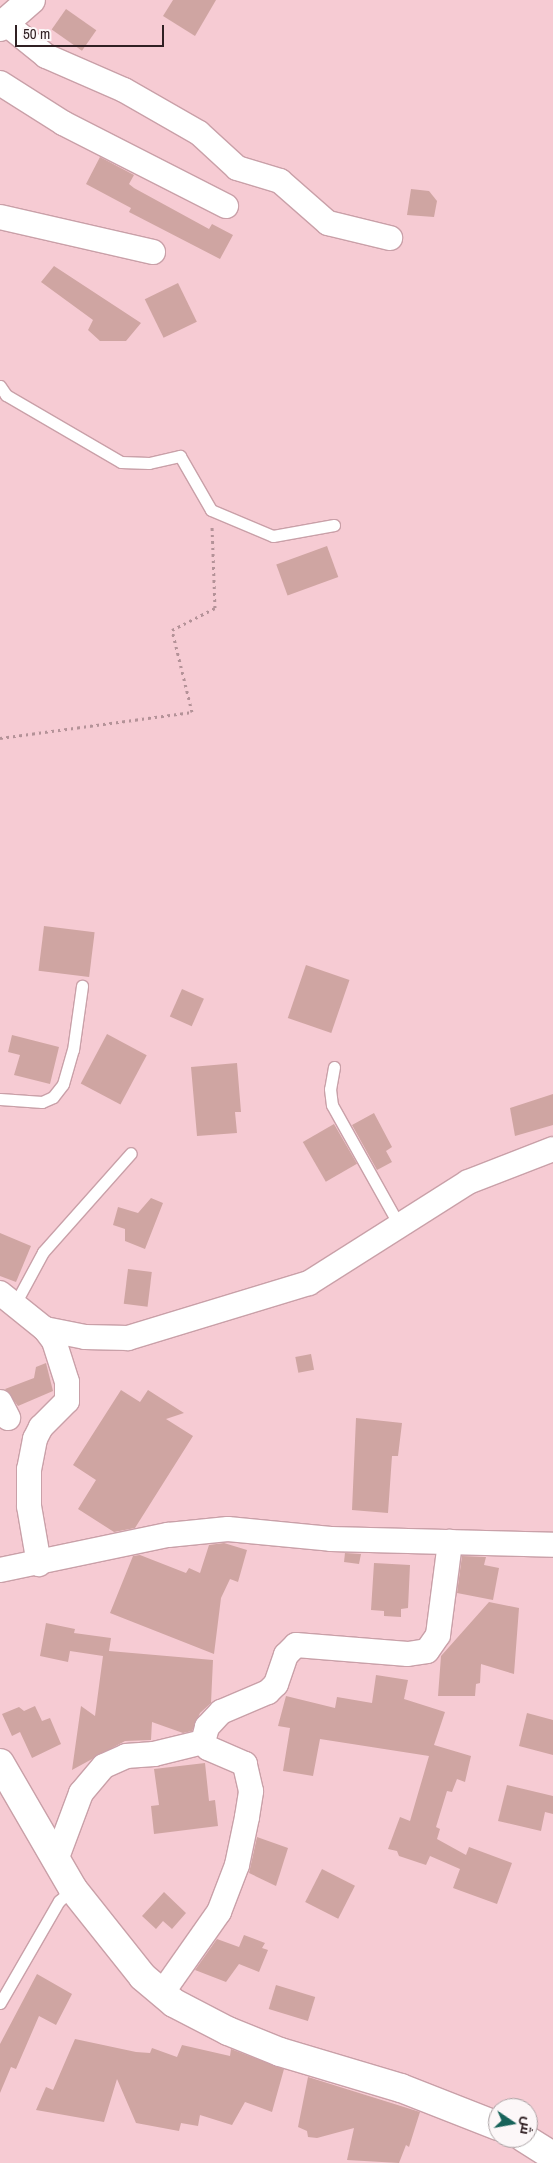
<!DOCTYPE html>
<meta charset="utf-8">
<style>
body{margin:0}
#map{position:relative;width:553px;height:2163px;overflow:hidden;background:#f6cbd3;font-family:"Archivo Narrow",Cairo,sans-serif}
div>[style]{position:absolute}
.building>*{inset:0;background:#cfa5a2;transform-origin:0 0}
.path>*{height:3px;margin-top:-1.5px;transform-origin:0;background:repeating-linear-gradient(90deg,#b49298 0 2.5px,transparent 0 6.5px)}
.roads{filter:drop-shadow(1px 0 #c9a0a8) drop-shadow(-1px 0 #c9a0a8) drop-shadow(0 1px #c9a0a8) drop-shadow(0 -1px #c9a0a8)}
.service>*{height:11px;margin:-5.5px;padding:0 5.5px;transform-origin:5.5px;border-radius:5.5px;background:#fff}
.minor>*{height:24px;margin:-12px;padding:0 12px;transform-origin:12px;border-radius:12px;background:#fff}
.tertiary>*{height:28px;margin:-14px;padding:0 14px;transform-origin:14px;border-radius:14px;background:#fff}
.secondary>*{height:28px;margin:-14px;padding:0 14px;transform-origin:14px;border-radius:14px;background:#fff}
span{translate:-50% -50%;white-space:nowrap;text-align:center;line-height:1.15;-webkit-text-stroke:4px #fcf7f8;paint-order:stroke}
.north{position:absolute;left:488px;top:2098px;width:50px;height:50px;box-sizing:border-box;background:#fcf7f8;border:1px solid #aaa1a3;border-radius:50%;rotate:102deg;font-size:14px;font-weight:700;line-height:20px;text-align:center;color:#302023}
.north::after{content:'';display:block;margin:auto;width:18px;height:22px;background:#17635a;clip-path:polygon(50% 0,100% 100%,50% 72%,0 100%)}
.scale{position:absolute;left:15px;top:25px;width:149px;height:22px;box-sizing:border-box;border:2px solid #302023;border-top:0;padding-left:6px;font-size:15px;line-height:18px;white-space:nowrap;color:#302023;-webkit-text-stroke:4px #fcf7f8;paint-order:stroke}
</style>
<div id="map">
<div class="building">
<i style="clip-path:polygon(173px 0,216px 0,195px 36px,163px 16px)"></i>
<i style="left:66px;top:9px;width:37px;height:25px;rotate:35deg"></i>
<i style="clip-path:polygon(100px 157px,134px 175px,129px 184px,134px 188px,209px 229px,212px 224px,233px 235px,220px 259px,129px 212px,131px 208px,86px 184px)"></i>
<i style="clip-path:polygon(411px 189px,429px 191px,437px 201px,434px 217px,407px 215px)"></i>
<i style="clip-path:polygon(54px 266px,141px 323px,126px 341px,100px 341px,88px 330px,93px 320px,41px 282px)"></i>
<i style="left:178px;top:283px;width:43px;height:37px;rotate:64deg"></i>
<i style="left:327px;top:546px;width:33px;height:54px;rotate:70deg"></i>
<i style="left:44px;top:926px;width:51px;height:45px;rotate:7deg"></i>
<i style="left:306px;top:965px;width:46px;height:56px;rotate:19deg"></i>
<i style="left:182px;top:989px;width:24px;height:30px;rotate:24deg"></i>
<i style="left:107px;top:1034px;width:45px;height:56px;rotate:28deg"></i>
<i style="clip-path:polygon(12px 1035px,59px 1047px,50px 1084px,14px 1075px,20px 1055px,8px 1052px)"></i>
<i style="clip-path:polygon(237px 1063px,241px 1112px,235px 1112px,237px 1133px,197px 1136px,191px 1067px)"></i>
<i style="clip-path:polygon(553px 1094px,553px 1125px,515px 1136px,510px 1108px)"></i>
<i style="clip-path:polygon(374px 1113px,392px 1147px,386px 1151px,392px 1162px,377px 1170px,352px 1125px)"></i>
<i style="left:334px;top:1124px;width:46px;height:36px;rotate:60deg"></i>
<i style="clip-path:polygon(151px 1198px,163px 1203px,145px 1249px,125px 1241px,125px 1229px,113px 1225px,118px 1207px,138px 1213px)"></i>
<i style="clip-path:polygon(0 1233px,31px 1246px,16px 1282px,0 1276px)"></i>
<i style="left:128px;top:1269px;width:24px;height:35px;rotate:7deg"></i>
<i style="left:311px;top:1354px;width:16px;height:16px;rotate:79deg"></i>
<i style="clip-path:polygon(46px 1363px,53px 1391px,18px 1406px,5px 1389px,34px 1378px,36px 1367px)"></i>
<i style="clip-path:polygon(121px 1390px,140px 1402px,148px 1390px,184px 1413px,166px 1419px,193px 1436px,135px 1528px,114px 1532px,78px 1509px,96px 1480px,73px 1465px)"></i>
<i style="clip-path:polygon(356px 1418px,402px 1423px,398px 1456px,392px 1456px,388px 1513px,352px 1510px)"></i>
<i style="clip-path:polygon(224px 1543px,247px 1550px,238px 1582px,230px 1579px,221px 1598px,214px 1654px,110px 1613px,133px 1556px,140px 1555px,186px 1573px,189px 1568px,200px 1573px,209px 1545px)"></i>
<i style="clip-path:polygon(345px 1553px,361px 1554px,359px 1564px,344px 1562px)"></i>
<i style="clip-path:polygon(462px 1556px,486px 1557px,484px 1565px,499px 1568px,493px 1600px,457px 1593px)"></i>
<i style="clip-path:polygon(374px 1563px,410px 1565px,408px 1608px,401px 1609px,401px 1617px,384px 1616px,384px 1611px,371px 1610px)"></i>
<i style="clip-path:polygon(489px 1602px,519px 1608px,514px 1674px,481px 1664px,480px 1683px,476px 1684px,475px 1696px,438px 1696px,441px 1656px)"></i>
<i style="clip-path:polygon(46px 1623px,75px 1629px,74px 1633px,111px 1638px,109px 1651px,213px 1660px,211px 1703px,200px 1713px,192px 1731px,183px 1733px,152px 1722px,151px 1740px,125px 1741px,72px 1770px,81px 1706px,95px 1716px,103px 1656px,70px 1651px,68px 1662px,40px 1656px)"></i>
<i style="clip-path:polygon(376px 1675px,408px 1680px,404px 1699px,445px 1712px,434px 1745px,471px 1756px,465px 1782px,457px 1779px,452px 1792px,447px 1791px,436px 1827px,440px 1829px,437px 1839px,466px 1855px,469px 1847px,512px 1863px,497px 1904px,453px 1888px,460px 1869px,430px 1856px,426px 1865px,399px 1856px,397px 1851px,388px 1849px,400px 1817px,410px 1821px,429px 1756px,320px 1739px,313px 1776px,283px 1771px,290px 1728px,278px 1726px,286px 1696px,335px 1708px,337px 1697px,372px 1703px)"></i>
<i style="clip-path:polygon(35px 1706px,42px 1721px,50px 1718px,61px 1744px,32px 1758px,20px 1732px,12px 1736px,2px 1714px,19px 1707px,24px 1711px)"></i>
<i style="clip-path:polygon(527px 1713px,553px 1720px,553px 1755px,519px 1746px)"></i>
<i style="clip-path:polygon(205px 1763px,209px 1801px,215px 1800px,218px 1826px,154px 1834px,151px 1806px,159px 1805px,154px 1769px)"></i>
<i style="clip-path:polygon(507px 1785px,553px 1796px,553px 1814px,545px 1812px,541px 1831px,498px 1821px)"></i>
<i style="clip-path:polygon(257px 1837px,288px 1848px,276px 1886px,249px 1873px)"></i>
<i style="left:322px;top:1869px;width:37px;height:37px;rotate:27deg"></i>
<i style="clip-path:polygon(164px 1892px,186px 1913px,172px 1929px,163px 1921px,156px 1929px,142px 1916px)"></i>
<i style="clip-path:polygon(244px 1935px,265px 1943px,262px 1948px,268px 1950px,259px 1972px,239px 1964px,226px 1982px,195px 1970px,217px 1939px,239px 1947px)"></i>
<i style="clip-path:polygon(37px 1974px,72px 1994px,56px 2025px,39px 2016px,16px 2069px,11px 2067px,0 2093px,0 2044px)"></i>
<i style="left:276px;top:1985px;width:41px;height:25px;rotate:17deg"></i>
<i style="clip-path:polygon(75px 2039px,136px 2052px,150px 2053px,152px 2048px,177px 2057px,182px 2045px,230px 2056px,231px 2049px,284px 2069px,272px 2112px,245px 2102px,232px 2125px,200px 2115px,198px 2126px,181px 2123px,179px 2131px,136px 2123px,117px 2079px,104px 2122px,36px 2110px,46px 2087px,53px 2090px)"></i>
<i style="clip-path:polygon(308px 2077px,420px 2112px,409px 2147px,406px 2145px,399px 2163px,347px 2160px,354px 2128px,317px 2138px,308px 2137px,307px 2131px,298px 2127px)"></i>
</div>
<div class="path">
<i style="left:0;top:738px;width:194px;rotate:-7.7deg"></i>
<i style="left:192px;top:712px;width:84px;rotate:-103.7deg"></i>
<i style="left:172px;top:630px;width:48px;rotate:-27.1deg"></i>
<i style="left:215px;top:608px;width:82px;rotate:-92.1deg"></i>
</div>
<div class="roads">
<div class="service">
<i style="left:0;top:386px;width:11px;rotate:56deg"></i>
<i style="left:6px;top:395px;width:133px;rotate:30.2deg"></i>
<i style="left:121px;top:462px;width:28px;rotate:2deg"></i>
<i style="left:149px;top:463px;width:32px;rotate:-13deg"></i>
<i style="left:180px;top:456px;width:62px;rotate:60.1deg"></i>
<i style="left:211px;top:510px;width:67px;rotate:22.8deg"></i>
<i style="left:273px;top:536px;width:62px;rotate:-10.2deg"></i>
<i style="left:334px;top:1067px;width:22px;rotate:100deg"></i>
<i style="left:330px;top:1089px;width:16px;rotate:83deg"></i>
<i style="left:332px;top:1105px;width:137px;rotate:60.8deg"></i>
<i style="left:0;top:1099px;width:42px;rotate:4.1deg"></i>
<i style="left:42px;top:1102px;width:12px;rotate:-24deg"></i>
<i style="left:53px;top:1097px;width:16px;rotate:-52deg"></i>
<i style="left:63px;top:1084px;width:35px;rotate:-74deg"></i>
<i style="left:73px;top:1050px;width:65px;rotate:-82deg"></i>
<i style="left:15px;top:1304px;width:59px;rotate:-61.7deg"></i>
<i style="left:43px;top:1252px;width:132px;rotate:-48.4deg"></i>
<i style="left:0;top:2003px;width:118px;rotate:-60deg"></i>
<i style="left:59px;top:1901px;width:18px;rotate:-41deg"></i>
</div>
<div class="minor">
<i style="left:5px;top:23px;width:53px;rotate:38.8deg"></i>
<i style="left:46px;top:56px;width:85px;rotate:23.6deg"></i>
<i style="left:124px;top:90px;width:86px;rotate:29.8deg"></i>
<i style="left:199px;top:133px;width:52px;rotate:42.6deg"></i>
<i style="left:237px;top:168px;width:45px;rotate:16.8deg"></i>
<i style="left:280px;top:181px;width:64px;rotate:41.2deg"></i>
<i style="left:328px;top:223px;width:64px;rotate:13.6deg"></i>
<i style="left:0;top:83px;width:75px;rotate:32.4deg"></i>
<i style="left:63px;top:123px;width:183px;rotate:27deg"></i>
<i style="left:0;top:217px;width:157px;rotate:12.9deg"></i>
<i style="left:0;top:1293px;width:58px;rotate:38.7deg"></i>
<i style="left:45px;top:1329px;width:15px;rotate:53deg"></i>
<i style="left:54px;top:1341px;width:43px;rotate:72.4deg"></i>
<i style="left:67px;top:1382px;width:19px;rotate:90deg"></i>
<i style="left:67px;top:1401px;width:37px;rotate:135deg"></i>
<i style="left:41px;top:1427px;width:13px;rotate:117deg"></i>
<i style="left:35px;top:1439px;width:31px;rotate:101deg"></i>
<i style="left:29px;top:1469px;width:37px;rotate:90deg"></i>
<i style="left:29px;top:1506px;width:59px;rotate:80.2deg"></i>
<i style="left:45px;top:1329px;width:41px;rotate:11.3deg"></i>
<i style="left:85px;top:1337px;width:43px;rotate:1.3deg"></i>
<i style="left:128px;top:1338px;width:189px;rotate:-16.9deg"></i>
<i style="left:309px;top:1283px;width:188px;rotate:-32.4deg"></i>
<i style="left:468px;top:1182px;width:91px;rotate:-21.2deg"></i>
<i style="left:0;top:1402px;width:18px;rotate:63deg"></i>
<i style="left:0;top:1570px;width:172px;rotate:-11.8deg"></i>
<i style="left:168px;top:1535px;width:60px;rotate:-5.7deg"></i>
<i style="left:228px;top:1529px;width:103px;rotate:5.5deg"></i>
<i style="left:331px;top:1539px;width:222px;rotate:1.5deg"></i>
<i style="left:56px;top:1860px;width:72px;rotate:-69.5deg"></i>
<i style="left:81px;top:1793px;width:35px;rotate:-50deg"></i>
<i style="left:104px;top:1766px;width:24px;rotate:-24deg"></i>
<i style="left:126px;top:1756px;width:28px;rotate:-4deg"></i>
<i style="left:154px;top:1754px;width:50px;rotate:-13.8deg"></i>
<i style="left:162px;top:1993px;width:99px;rotate:-54.9deg"></i>
<i style="left:219px;top:1912px;width:50px;rotate:-69deg"></i>
<i style="left:237px;top:1865px;width:49px;rotate:-78.2deg"></i>
<i style="left:247px;top:1817px;width:26px;rotate:-81deg"></i>
<i style="left:251px;top:1791px;width:28px;rotate:-103deg"></i>
<i style="left:245px;top:1764px;width:40px;rotate:-156.6deg"></i>
<i style="left:208px;top:1748px;width:8px;rotate:-130deg"></i>
<i style="left:203px;top:1742px;width:16px;rotate:-75deg"></i>
<i style="left:207px;top:1727px;width:21px;rotate:-47deg"></i>
<i style="left:221px;top:1712px;width:51px;rotate:-23.1deg"></i>
<i style="left:268px;top:1692px;width:11px;rotate:-45deg"></i>
<i style="left:276px;top:1684px;width:31px;rotate:-71deg"></i>
<i style="left:286px;top:1655px;width:14px;rotate:-45deg"></i>
<i style="left:296px;top:1645px;width:112px;rotate:4.6deg"></i>
<i style="left:408px;top:1654px;width:19px;rotate:-9deg"></i>
<i style="left:427px;top:1651px;width:19px;rotate:-55deg"></i>
<i style="left:438px;top:1635px;width:94px;rotate:-82.6deg"></i>
</div>
<div class="tertiary">
<i style="left:0;top:27px;width:41px;rotate:-41.1deg"></i>
</div>
<div class="secondary">
<i style="left:0;top:1763px;width:146px;rotate:59.9deg"></i>
<i style="left:73px;top:1889px;width:112px;rotate:51.5deg"></i>
<i style="left:143px;top:1977px;width:40px;rotate:40deg"></i>
<i style="left:174px;top:2003px;width:61px;rotate:27.4deg"></i>
<i style="left:228px;top:2031px;width:56px;rotate:22deg"></i>
<i style="left:280px;top:2052px;width:126px;rotate:16.6deg"></i>
<i style="left:401px;top:2088px;width:104px;rotate:21.4deg"></i>
<i style="left:524px;top:2138px;width:34px;rotate:32deg"></i>
</div>
</div>
<div class="north">ش</div>
<div class="scale">50 m</div>
</div>
